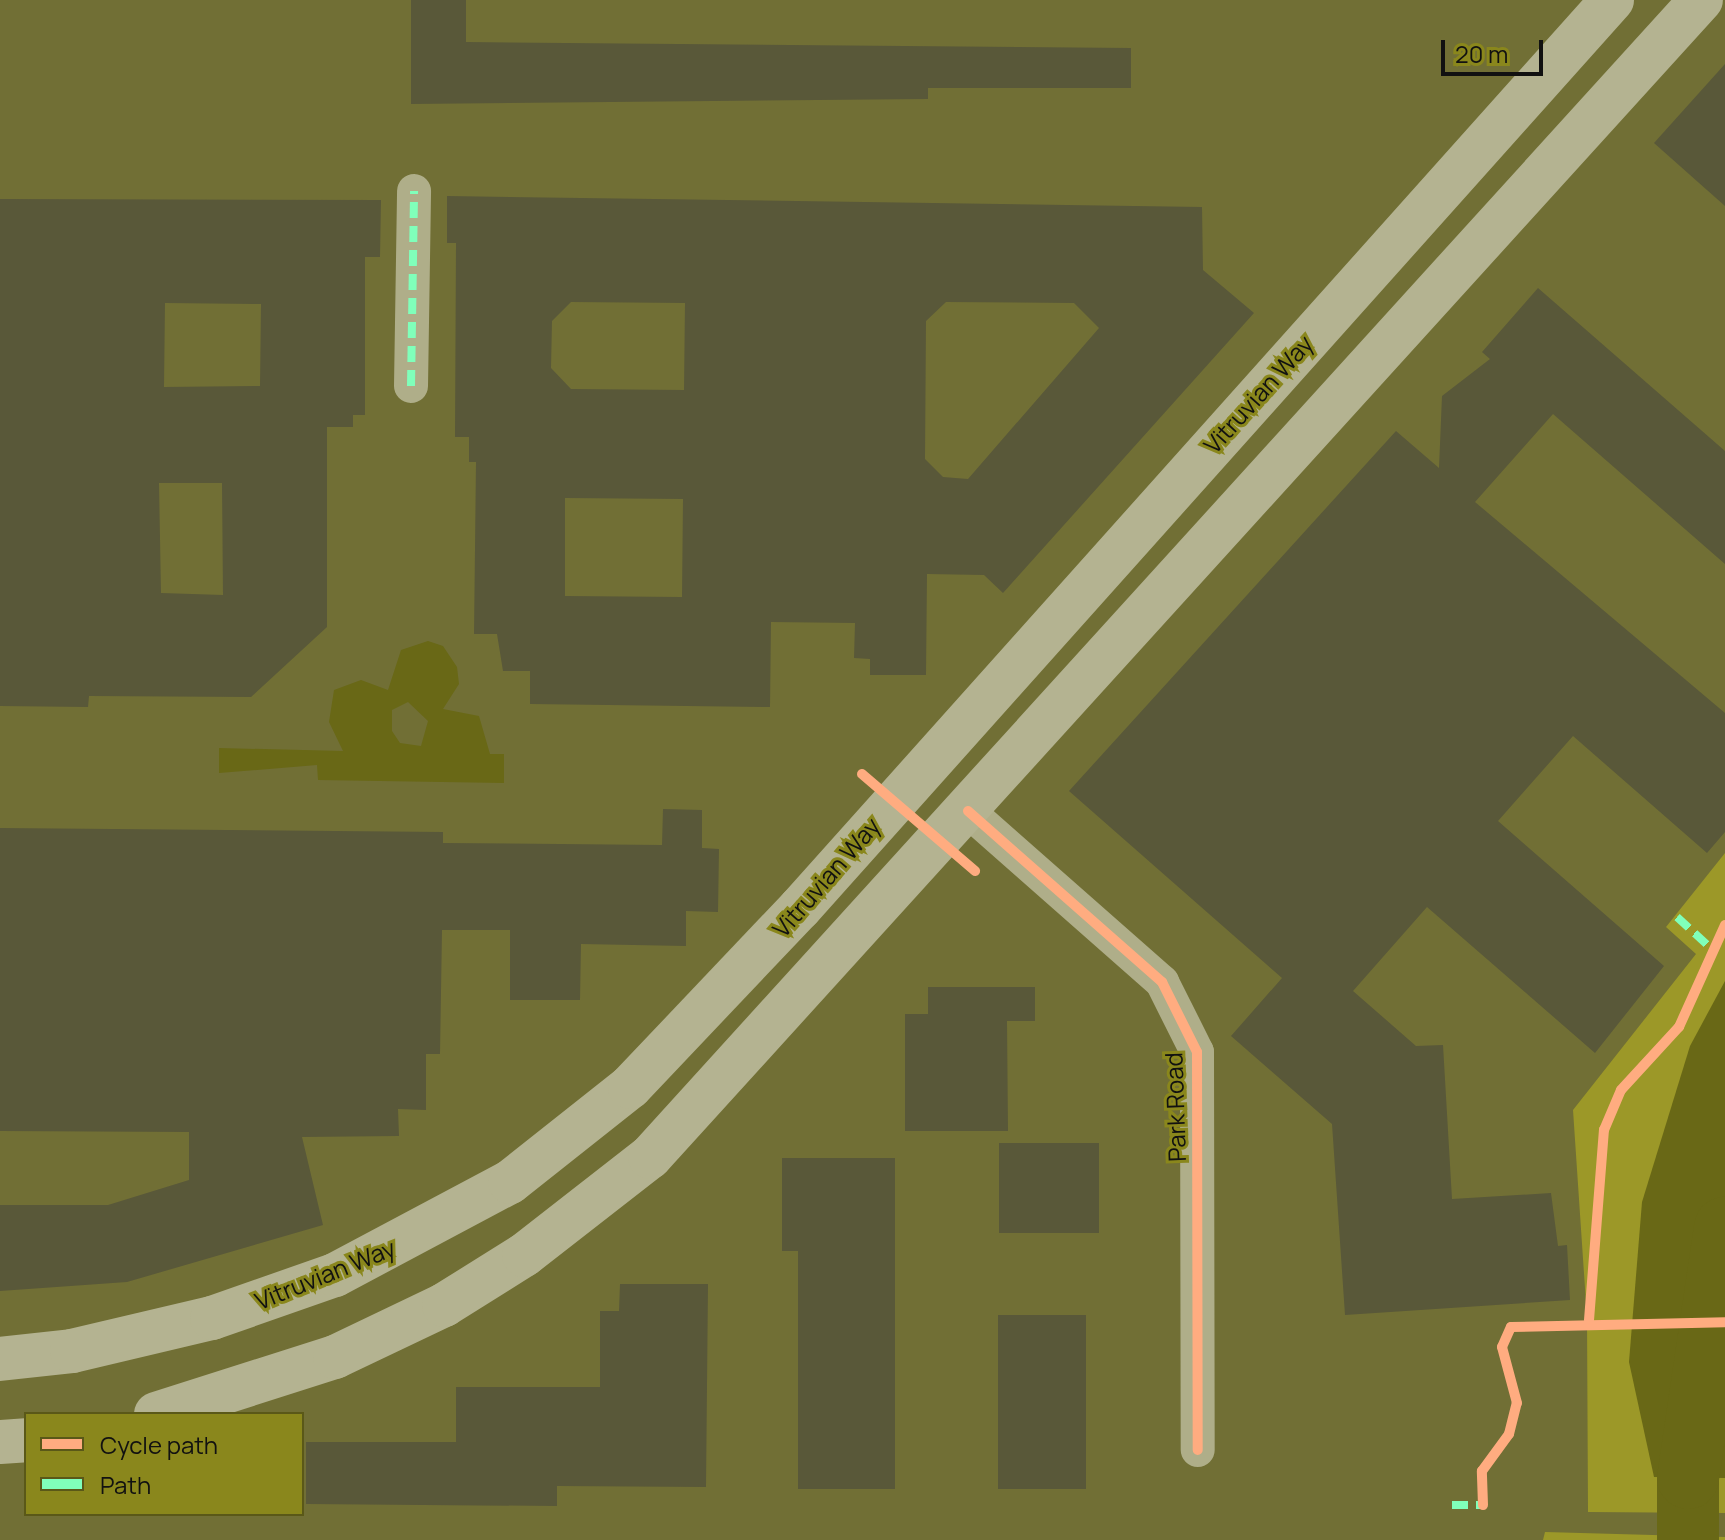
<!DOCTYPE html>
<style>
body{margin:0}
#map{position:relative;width:1725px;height:1540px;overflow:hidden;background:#716f35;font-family:Manrope,sans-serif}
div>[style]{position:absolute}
.green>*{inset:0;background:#9c9828}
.water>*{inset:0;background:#696816}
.river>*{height:62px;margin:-31px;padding:0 31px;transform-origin:31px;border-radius:31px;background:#696816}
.building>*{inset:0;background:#595839;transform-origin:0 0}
.street>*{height:34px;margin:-17px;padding:0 17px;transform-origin:17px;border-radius:17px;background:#afae89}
.secondary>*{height:44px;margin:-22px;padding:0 22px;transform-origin:22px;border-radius:22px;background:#b4b391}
.quiet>*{height:8px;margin-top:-4px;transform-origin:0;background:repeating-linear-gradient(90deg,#80ffba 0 16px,transparent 0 24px)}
.cycleway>*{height:10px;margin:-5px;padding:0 5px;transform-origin:5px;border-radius:5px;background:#ffac80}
span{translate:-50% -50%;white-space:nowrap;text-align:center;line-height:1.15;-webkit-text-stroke:6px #8a871c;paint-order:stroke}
.street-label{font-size:24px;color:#111}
.legend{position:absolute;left:24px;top:1412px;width:280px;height:104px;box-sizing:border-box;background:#8a871c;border:2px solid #5a5818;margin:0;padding:10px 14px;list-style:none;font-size:24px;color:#111}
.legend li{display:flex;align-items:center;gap:16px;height:40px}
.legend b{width:40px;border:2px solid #5a5818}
.scale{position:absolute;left:1441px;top:40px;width:102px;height:36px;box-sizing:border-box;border:4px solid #111;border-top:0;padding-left:10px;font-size:24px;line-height:28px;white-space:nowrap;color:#111;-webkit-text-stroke:6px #8a871c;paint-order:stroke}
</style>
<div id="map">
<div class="green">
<i style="clip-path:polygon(1725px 853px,1725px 1513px,1588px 1512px,1587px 1318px,1573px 1110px,1696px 954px,1666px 927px)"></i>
<i style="clip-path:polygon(1545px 1532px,1725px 1537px,1725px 1540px,1543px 1540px)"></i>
</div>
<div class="water">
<i style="clip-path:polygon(evenodd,428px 641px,443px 646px,457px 667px,459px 684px,443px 709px,479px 716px,490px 754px,504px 754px,504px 783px,318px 780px,317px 765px,219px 773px,219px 748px,343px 751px,329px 722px,334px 690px,361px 680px,388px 690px,401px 650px,428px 641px,408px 702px,428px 721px,421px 746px,400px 743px,392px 731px,392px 710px,408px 702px)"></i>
<i style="clip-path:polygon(1725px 981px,1725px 1478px,1654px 1477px,1629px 1362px,1642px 1202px,1690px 1046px)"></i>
</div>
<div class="river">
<i style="left:1688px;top:1540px;width:62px;rotate:-90deg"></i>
<i style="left:1688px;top:1478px;width:253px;rotate:-81.6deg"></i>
</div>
<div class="building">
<i style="clip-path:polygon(411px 0,466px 0,466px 42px,1131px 48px,1131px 88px,928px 88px,928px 99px,411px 104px)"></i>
<i style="clip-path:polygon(1725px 64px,1725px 206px,1654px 143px)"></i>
<i style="clip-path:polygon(evenodd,447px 196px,1202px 207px,1203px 270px,1254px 313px,1003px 593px,984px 575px,927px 574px,926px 675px,870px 675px,870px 659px,854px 658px,855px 623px,771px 622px,770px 707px,530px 704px,530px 671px,503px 671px,497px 634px,474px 634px,476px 462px,469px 462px,469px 437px,455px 437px,456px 243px,447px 243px,447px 196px,571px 302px,685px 303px,684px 390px,571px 389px,551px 368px,552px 321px,571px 302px,447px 196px,946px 302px,1074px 303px,1099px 328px,968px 479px,943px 477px,925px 459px,926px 321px,946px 302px,447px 196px,565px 498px,683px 499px,682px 597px,565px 596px,565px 498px)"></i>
<i style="clip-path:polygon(evenodd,0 199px,381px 200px,380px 257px,365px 257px,365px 415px,353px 415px,353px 427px,327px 427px,327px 627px,251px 697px,89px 696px,88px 707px,0 706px,0 199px,165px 303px,261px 304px,260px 386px,164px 387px,165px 303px,0 199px,159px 483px,222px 483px,223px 595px,161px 593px,159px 483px)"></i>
<i style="clip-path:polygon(1538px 288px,1725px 451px,1725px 564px,1553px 414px,1475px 502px,1725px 713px,1725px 832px,1707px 853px,1573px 736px,1498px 821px,1664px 966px,1595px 1053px,1427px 907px,1353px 991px,1416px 1046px,1443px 1045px,1452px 1199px,1551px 1193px,1558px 1246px,1567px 1245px,1570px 1300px,1345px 1315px,1332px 1124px,1231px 1036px,1282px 978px,1069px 791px,1396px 431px,1439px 468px,1442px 396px,1490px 359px,1482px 352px)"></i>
<i style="clip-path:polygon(663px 809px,702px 810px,702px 848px,719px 849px,718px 912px,686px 911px,686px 946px,581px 944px,580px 1000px,510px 1000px,510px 930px,442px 930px,440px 1054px,426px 1054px,426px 1110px,398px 1109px,399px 1136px,302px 1137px,323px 1225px,127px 1282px,0 1291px,0 1205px,108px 1205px,189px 1180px,189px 1132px,0 1131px,0 828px,443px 832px,443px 843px,662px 845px)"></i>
<i style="clip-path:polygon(928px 987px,1035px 987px,1035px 1021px,1007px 1021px,1008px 1131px,905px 1131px,905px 1014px,928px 1014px)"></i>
<i style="left:999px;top:1143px;width:100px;height:90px"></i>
<i style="clip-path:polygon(782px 1158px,895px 1158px,895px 1489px,798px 1489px,798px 1251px,782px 1251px)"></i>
<i style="clip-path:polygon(620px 1284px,708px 1284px,706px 1487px,557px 1486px,557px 1506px,306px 1504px,306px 1442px,456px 1442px,456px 1387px,600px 1387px,600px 1311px,619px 1311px)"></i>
<i style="left:998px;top:1315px;width:88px;height:174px"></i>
</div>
<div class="street">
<i style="left:411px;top:386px;width:195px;rotate:-89.1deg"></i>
<i style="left:968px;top:811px;width:259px;rotate:41.4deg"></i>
<i style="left:1162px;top:982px;width:78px;rotate:63.4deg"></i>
<i style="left:1197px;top:1052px;width:398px;rotate:89.9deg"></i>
</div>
<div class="secondary">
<i style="left:0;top:1359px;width:72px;rotate:-6.3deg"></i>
<i style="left:72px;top:1351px;width:144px;rotate:-13.3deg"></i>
<i style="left:212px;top:1318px;width:130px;rotate:-19.3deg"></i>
<i style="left:335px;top:1275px;width:198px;rotate:-28deg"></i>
<i style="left:510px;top:1182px;width:153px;rotate:-38.4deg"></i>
<i style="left:630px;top:1087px;width:247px;rotate:-46.5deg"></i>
<i style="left:800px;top:908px;width:1218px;rotate:-48.19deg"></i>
<i style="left:156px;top:1414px;width:188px;rotate:-17.7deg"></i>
<i style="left:335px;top:1357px;width:121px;rotate:-25.5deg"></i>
<i style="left:444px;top:1305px;width:94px;rotate:-32deg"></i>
<i style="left:524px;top:1255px;width:160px;rotate:-37.9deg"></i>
<i style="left:650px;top:1157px;width:1563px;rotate:-47.75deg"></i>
<i style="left:0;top:1442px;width:26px;rotate:-4deg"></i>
</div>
<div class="quiet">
<i style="left:411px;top:386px;width:195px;rotate:-89.1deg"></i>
<i style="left:1677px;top:917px;width:50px;rotate:42.6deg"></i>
<i style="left:1452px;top:1505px;width:31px"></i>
</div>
<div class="cycleway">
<i style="left:862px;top:774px;width:149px;rotate:40.6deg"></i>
<i style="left:968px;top:811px;width:259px;rotate:41.4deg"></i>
<i style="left:1162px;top:982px;width:78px;rotate:63.4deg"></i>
<i style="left:1197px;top:1052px;width:398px;rotate:89.9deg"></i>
<i style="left:1589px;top:1320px;width:191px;rotate:-85.5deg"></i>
<i style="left:1604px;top:1130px;width:43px;rotate:-67deg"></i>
<i style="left:1621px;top:1090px;width:86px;rotate:-47.4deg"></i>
<i style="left:1679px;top:1027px;width:112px;rotate:-65.7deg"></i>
<i style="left:1483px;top:1505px;width:34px;rotate:-92deg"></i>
<i style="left:1482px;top:1471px;width:46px;rotate:-53.9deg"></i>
<i style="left:1509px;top:1434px;width:32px;rotate:-76deg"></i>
<i style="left:1517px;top:1403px;width:58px;rotate:-105deg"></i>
<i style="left:1502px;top:1347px;width:22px;rotate:-66deg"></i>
<i style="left:1511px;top:1327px;width:214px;rotate:-1.3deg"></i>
</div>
<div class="street-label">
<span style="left:1258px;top:394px;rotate:-48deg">Vitruvian Way</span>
<span style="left:826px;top:877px;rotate:-49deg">Vitruvian Way</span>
<span style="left:1175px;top:1107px;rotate:-92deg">Park Road</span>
<span style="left:325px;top:1274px;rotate:-22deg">Vitruvian Way</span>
</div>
<ul class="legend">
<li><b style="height:10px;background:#ffac80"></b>Cycle path</li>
<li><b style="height:10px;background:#80ffba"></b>Path</li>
</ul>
<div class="scale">20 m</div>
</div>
